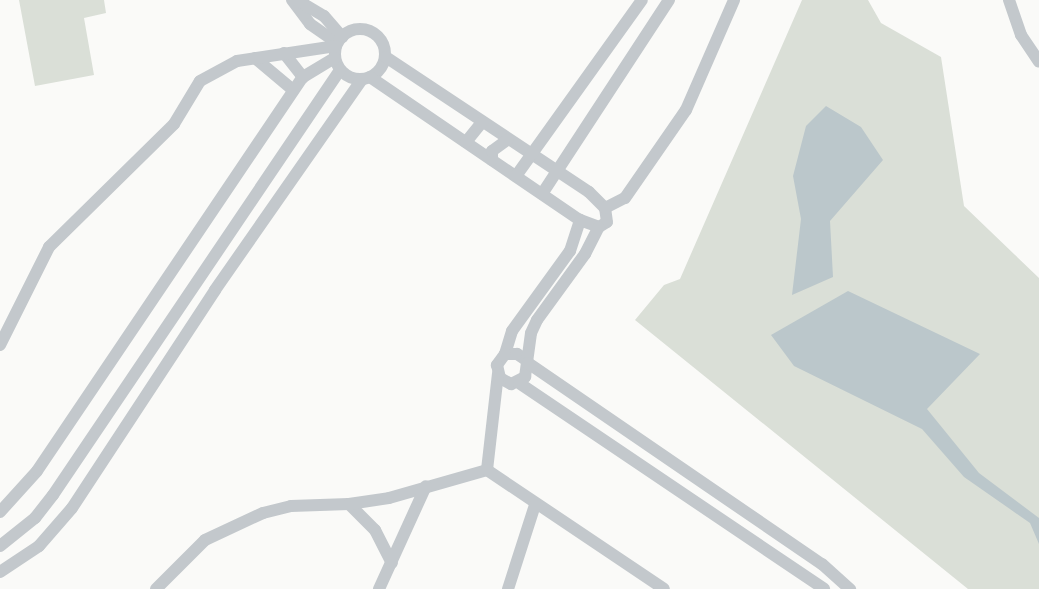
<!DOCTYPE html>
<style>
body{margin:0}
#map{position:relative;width:1039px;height:589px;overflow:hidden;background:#fafaf8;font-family:"DejaVu Sans",sans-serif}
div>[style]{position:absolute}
.green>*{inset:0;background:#dadfd7}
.water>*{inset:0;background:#bbc7cb}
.minor>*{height:12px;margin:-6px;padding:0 6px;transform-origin:6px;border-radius:6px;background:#c3c8cc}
.minor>.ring{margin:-6px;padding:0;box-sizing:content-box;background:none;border:12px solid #c3c8cc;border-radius:50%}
span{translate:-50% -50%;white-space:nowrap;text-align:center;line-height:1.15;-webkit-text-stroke:6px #fff;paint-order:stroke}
</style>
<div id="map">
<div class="green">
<i style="clip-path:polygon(19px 0,104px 0,106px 13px,84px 18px,94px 75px,35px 86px)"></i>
<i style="clip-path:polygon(802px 0,868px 0,881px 23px,941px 57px,964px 206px,1039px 278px,1039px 589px,968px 589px,635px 320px,664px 285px,680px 279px)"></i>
</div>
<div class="water">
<i style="clip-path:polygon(826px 106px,861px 127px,883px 160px,830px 221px,833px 277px,792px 295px,801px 219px,793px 176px,806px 126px)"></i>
<i style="clip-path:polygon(848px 291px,980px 354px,927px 409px,979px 473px,1039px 518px,1039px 544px,1030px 523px,964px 477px,922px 429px,794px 366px,771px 335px)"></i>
</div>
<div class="minor">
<i style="left:292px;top:0;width:30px;rotate:53deg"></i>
<i style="left:310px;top:24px;width:33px;rotate:35deg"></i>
<i style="left:297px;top:0;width:31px;rotate:31deg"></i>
<i style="left:324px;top:16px;width:28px;rotate:49deg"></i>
<i style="left:1009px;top:0;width:37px;rotate:71deg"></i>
<i style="left:1021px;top:35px;width:32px;rotate:56deg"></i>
<i class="ring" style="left:335px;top:29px;width:38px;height:38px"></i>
<i style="left:284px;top:53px;width:31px;rotate:52deg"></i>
<i style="left:255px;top:58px;width:50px;rotate:40.1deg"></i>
<i style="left:370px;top:77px;width:254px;rotate:34.3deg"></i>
<i style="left:580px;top:220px;width:20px;rotate:20deg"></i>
<i style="left:599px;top:227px;width:9px;rotate:-32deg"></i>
<i style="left:607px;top:222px;width:14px;rotate:-98deg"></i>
<i style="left:605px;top:208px;width:23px;rotate:-135deg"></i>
<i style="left:589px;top:192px;width:244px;rotate:-146.4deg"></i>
<i style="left:466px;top:142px;width:26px;rotate:-51deg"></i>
<i style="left:492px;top:160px;width:9px;rotate:-90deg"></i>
<i style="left:492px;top:151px;width:19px;rotate:-36deg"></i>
<i style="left:516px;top:176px;width:216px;rotate:-54.4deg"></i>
<i style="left:542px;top:194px;width:232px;rotate:-56.8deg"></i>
<i style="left:605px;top:208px;width:22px;rotate:-27deg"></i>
<i style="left:625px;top:198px;width:107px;rotate:-55.3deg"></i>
<i style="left:686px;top:110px;width:120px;rotate:-66.4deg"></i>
<i style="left:0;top:345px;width:110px;rotate:-63.4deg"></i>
<i style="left:49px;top:247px;width:175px;rotate:-44.5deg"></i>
<i style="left:174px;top:124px;width:50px;rotate:-58.8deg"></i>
<i style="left:200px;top:81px;width:42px;rotate:-28.4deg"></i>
<i style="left:237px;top:61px;width:100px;rotate:-8.6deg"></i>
<i style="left:505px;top:354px;width:24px;rotate:-73deg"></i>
<i style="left:512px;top:331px;width:99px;rotate:-54.1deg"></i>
<i style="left:570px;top:251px;width:33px;rotate:-72deg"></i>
<i style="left:526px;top:360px;width:11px;rotate:-146deg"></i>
<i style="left:517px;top:354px;width:12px;rotate:180deg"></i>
<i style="left:505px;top:354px;width:14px;rotate:126deg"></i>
<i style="left:497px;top:365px;width:13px;rotate:77deg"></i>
<i style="left:500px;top:378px;width:13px;rotate:29deg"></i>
<i style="left:511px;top:384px;width:16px;rotate:-27deg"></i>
<i style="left:525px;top:377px;width:44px;rotate:-82.2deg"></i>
<i style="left:531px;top:333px;width:14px;rotate:-65deg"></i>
<i style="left:537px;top:320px;width:82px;rotate:-54deg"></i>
<i style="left:585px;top:254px;width:30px;rotate:-63deg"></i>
<i style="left:528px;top:363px;width:356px;rotate:34.4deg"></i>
<i style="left:822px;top:564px;width:38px;rotate:42deg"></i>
<i style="left:519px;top:383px;width:368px;rotate:34deg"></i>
<i style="left:487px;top:470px;width:97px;rotate:-83.5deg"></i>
<i style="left:349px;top:504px;width:37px;rotate:45deg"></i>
<i style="left:375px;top:530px;width:37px;rotate:63deg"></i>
<i style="left:0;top:512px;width:55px;rotate:-47.9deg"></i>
<i style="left:37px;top:471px;width:475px;rotate:-56deg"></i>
<i style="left:303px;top:77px;width:37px;rotate:-31deg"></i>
<i style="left:0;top:546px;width:45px;rotate:-38.7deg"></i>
<i style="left:35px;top:518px;width:29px;rotate:-52deg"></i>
<i style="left:53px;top:495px;width:513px;rotate:-55.97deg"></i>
<i style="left:0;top:572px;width:47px;rotate:-33.7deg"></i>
<i style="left:39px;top:546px;width:50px;rotate:-49deg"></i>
<i style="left:72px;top:508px;width:261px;rotate:-56.7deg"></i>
<i style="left:215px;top:290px;width:257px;rotate:-55.1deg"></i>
<i style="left:156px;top:589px;width:69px;rotate:-45deg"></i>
<i style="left:205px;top:540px;width:64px;rotate:-25deg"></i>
<i style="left:263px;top:513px;width:29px;rotate:-14deg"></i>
<i style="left:291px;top:506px;width:58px;rotate:-2deg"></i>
<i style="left:349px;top:504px;width:40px;rotate:-8.5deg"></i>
<i style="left:389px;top:498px;width:102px;rotate:-15.9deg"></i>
<i style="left:487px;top:470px;width:213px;rotate:33.9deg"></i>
<i style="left:379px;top:589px;width:113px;rotate:-65.5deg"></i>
<i style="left:508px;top:589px;width:88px;rotate:-72.2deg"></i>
</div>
</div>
